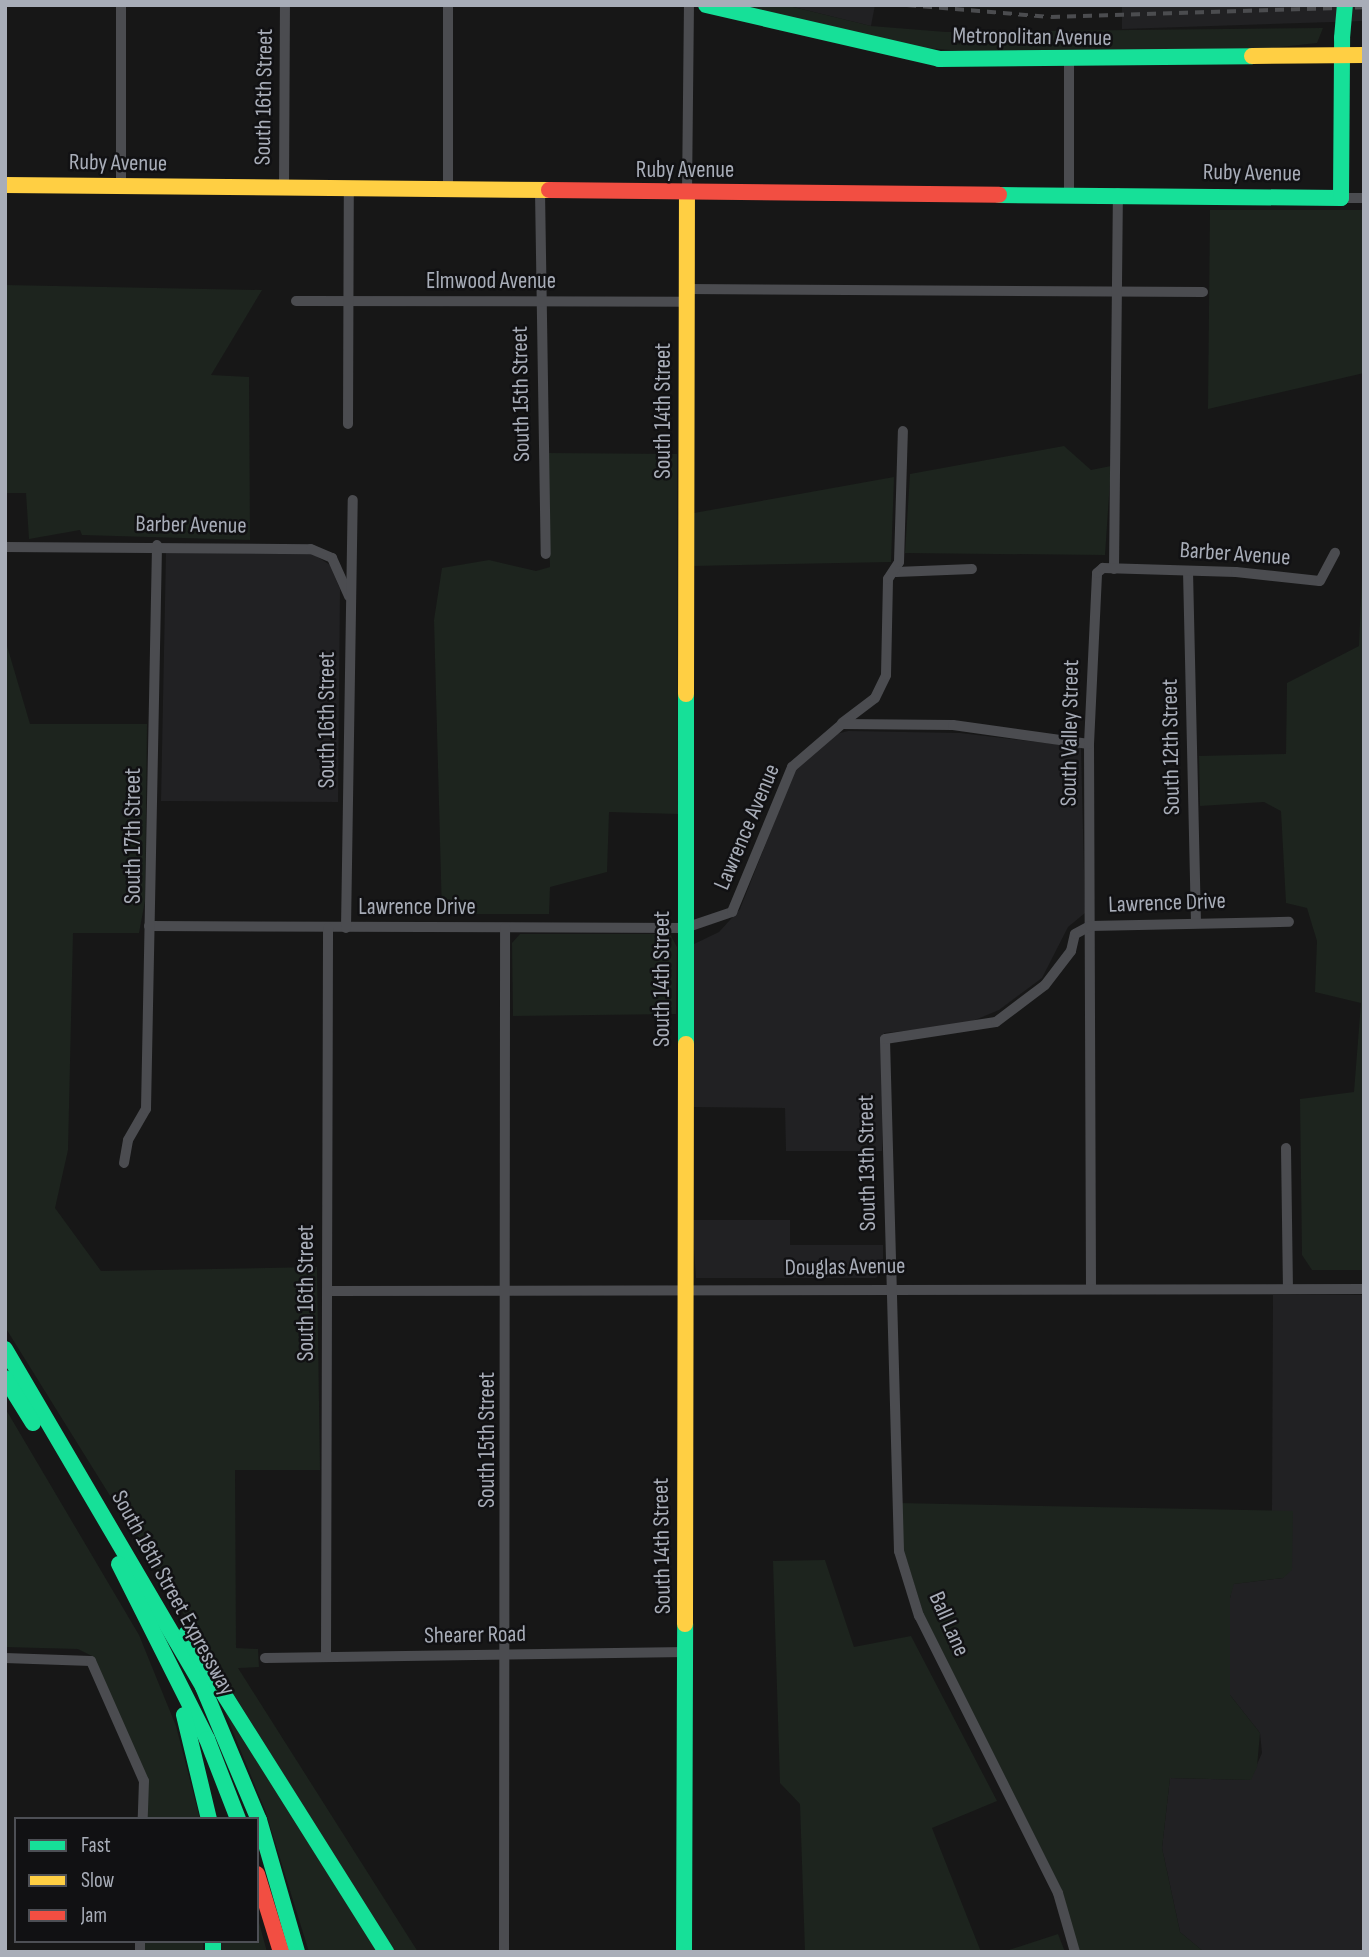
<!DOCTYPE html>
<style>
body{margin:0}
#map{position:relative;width:1369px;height:1957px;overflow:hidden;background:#171717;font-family:"Sofia Sans Condensed",sans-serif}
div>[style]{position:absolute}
.built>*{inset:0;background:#212123}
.green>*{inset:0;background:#1d241e;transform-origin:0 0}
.street>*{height:10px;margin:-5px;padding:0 5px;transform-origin:5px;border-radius:5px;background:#4b4c50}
.fast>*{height:16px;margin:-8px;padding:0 8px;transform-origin:8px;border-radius:8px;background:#16e098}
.slow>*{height:16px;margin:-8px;padding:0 8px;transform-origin:8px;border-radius:8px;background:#ffcf43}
.jam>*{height:16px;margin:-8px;padding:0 8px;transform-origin:8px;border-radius:8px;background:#f24e42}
.rail>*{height:3.5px;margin-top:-1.75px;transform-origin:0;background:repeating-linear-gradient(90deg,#4b4c4f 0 9px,transparent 0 16px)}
.fast-bridge>*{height:16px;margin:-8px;padding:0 8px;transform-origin:8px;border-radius:8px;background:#16e098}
span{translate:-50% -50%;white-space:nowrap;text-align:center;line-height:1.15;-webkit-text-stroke:5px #111113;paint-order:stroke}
.street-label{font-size:23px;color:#a8adb8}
.frame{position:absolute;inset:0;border:7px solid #a8adb8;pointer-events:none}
.legend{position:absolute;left:14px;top:1817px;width:245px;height:126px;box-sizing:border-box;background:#111113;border:2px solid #4d4f55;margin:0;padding:9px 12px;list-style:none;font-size:21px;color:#a8adb8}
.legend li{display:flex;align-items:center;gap:14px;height:35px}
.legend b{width:35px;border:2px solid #4d4f55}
</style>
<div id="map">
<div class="built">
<i style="clip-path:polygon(785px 5px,875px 5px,871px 26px)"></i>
<i style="clip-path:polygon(1122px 5px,1364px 5px,1364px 21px,1122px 29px)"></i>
<i style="clip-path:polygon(166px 552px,313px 554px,330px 565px,340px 589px,338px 802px,161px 801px)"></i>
<i style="clip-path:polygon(848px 731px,960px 733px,1081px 747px,1085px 913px,1068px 927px,1042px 978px,999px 1010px,963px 1025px,884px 1033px,882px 1151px,786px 1151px,785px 1108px,691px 1107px,692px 945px,719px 932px,740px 909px,795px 770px,832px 735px)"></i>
<i style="clip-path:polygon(692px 1220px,790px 1220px,790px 1245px,883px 1245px,883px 1270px,876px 1278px,696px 1278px)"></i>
<i style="clip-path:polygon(1273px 1295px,1364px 1295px,1364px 1952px,1204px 1952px,1180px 1932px,1162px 1848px,1170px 1778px,1250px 1780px,1262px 1753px,1260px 1733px,1230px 1695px,1230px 1598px,1233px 1584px,1283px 1578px,1292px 1511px,1272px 1511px)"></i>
</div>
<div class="green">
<i style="clip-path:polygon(726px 5px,785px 5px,871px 26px,946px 32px,1323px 28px,1317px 43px,1271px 48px,988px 53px,913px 47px)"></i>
<i style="clip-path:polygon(1210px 210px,1364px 210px,1364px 373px,1208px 409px)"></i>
<i style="clip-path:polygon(5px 285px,262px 290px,211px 375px,249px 377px,250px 540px,82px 535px,80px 530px,29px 539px,26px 493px,5px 493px)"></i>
<i style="clip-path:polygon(1064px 446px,1091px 470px,1111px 466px,1105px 555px,905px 553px,910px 474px)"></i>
<i style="clip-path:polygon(547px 453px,677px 454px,678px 814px,609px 812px,607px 872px,550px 887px,549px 914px,442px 914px,434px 620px,442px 568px,489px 560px,536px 571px,550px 567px)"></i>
<i style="clip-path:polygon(894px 477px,891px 562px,693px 566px,694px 513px)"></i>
<i style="clip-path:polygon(1364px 529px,1364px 1270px,1312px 1270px,1302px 1255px,1300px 1099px,1354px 1092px,1361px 1003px,1315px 992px,1317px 941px,1307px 908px,1286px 903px,1281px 811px,1264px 802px,1200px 806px,1199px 756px,1286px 754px,1287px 683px,1359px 646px)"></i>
<i style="clip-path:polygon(5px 639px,30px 724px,147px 724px,145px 901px,139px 933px,73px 933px,68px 1150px,55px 1208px,101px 1271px,317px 1267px,320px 1470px,235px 1470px,236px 1648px,258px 1649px,259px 1667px,238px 1668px,418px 1952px,394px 1952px,5px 1327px)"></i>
<i style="clip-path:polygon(520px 934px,670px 934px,677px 947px,676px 1014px,513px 1016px,512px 943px)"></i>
<i style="clip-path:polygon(5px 1408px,139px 1635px,176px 1726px,200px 1819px,148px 1819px,142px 1767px,94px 1657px,78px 1649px,5px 1647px)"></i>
<i style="clip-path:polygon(898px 1503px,1293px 1511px,1292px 1570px,1283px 1578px,1234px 1584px,1230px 1598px,1230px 1695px,1260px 1733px,1257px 1767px,1251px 1780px,1170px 1778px,1162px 1848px,1180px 1932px,1204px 1952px,1078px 1952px,1059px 1887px,925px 1619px,902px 1545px)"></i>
<i style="clip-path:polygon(825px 1560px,854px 1647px,911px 1636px,997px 1801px,932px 1828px,981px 1952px,805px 1952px,800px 1804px,780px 1783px,773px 1561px)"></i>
<i style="clip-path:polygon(222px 1705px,379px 1952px,309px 1952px,265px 1810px)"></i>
<i style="clip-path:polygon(257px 1915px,267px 1952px,218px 1952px,218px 1941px,257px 1941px)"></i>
<i style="clip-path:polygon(1058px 1934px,1065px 1952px,1003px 1952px)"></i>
<i style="left:144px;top:1941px;width:59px;height:11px"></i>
</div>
<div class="street">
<i style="left:121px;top:5px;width:181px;rotate:90deg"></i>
<i style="left:448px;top:5px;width:184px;rotate:90deg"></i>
<i style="left:1069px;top:62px;width:131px;rotate:90deg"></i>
<i style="left:284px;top:189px;width:184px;rotate:-89.7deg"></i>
<i style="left:540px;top:191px;width:363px;rotate:89.1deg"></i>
<i style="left:687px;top:193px;width:188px;rotate:-89.4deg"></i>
<i style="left:1341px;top:198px;width:23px"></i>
<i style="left:686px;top:289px;width:517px;rotate:0.33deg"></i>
<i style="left:296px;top:301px;width:390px;rotate:0.1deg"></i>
<i style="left:348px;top:424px;width:235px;rotate:-89.8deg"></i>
<i style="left:5px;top:547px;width:306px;rotate:0.4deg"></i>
<i style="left:311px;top:549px;width:23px;rotate:23deg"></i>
<i style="left:332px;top:558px;width:42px;rotate:65.9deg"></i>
<i style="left:1114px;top:569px;width:376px;rotate:-89.4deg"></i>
<i style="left:1188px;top:571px;width:351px;rotate:88.7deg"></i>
<i style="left:896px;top:572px;width:76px;rotate:-2.3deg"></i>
<i style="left:842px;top:723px;width:41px;rotate:-37.1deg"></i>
<i style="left:875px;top:698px;width:25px;rotate:-64deg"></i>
<i style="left:886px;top:675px;width:96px;rotate:-88.8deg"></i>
<i style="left:888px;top:579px;width:20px;rotate:-57deg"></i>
<i style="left:899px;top:562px;width:131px;rotate:-88.3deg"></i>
<i style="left:149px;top:926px;width:536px;rotate:0.21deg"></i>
<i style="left:685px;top:928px;width:50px;rotate:-18.8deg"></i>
<i style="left:732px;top:912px;width:157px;rotate:-67.5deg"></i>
<i style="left:792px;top:767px;width:66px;rotate:-40.7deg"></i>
<i style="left:842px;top:724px;width:111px;rotate:0.5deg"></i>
<i style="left:953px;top:725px;width:137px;rotate:8deg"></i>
<i style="left:346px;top:928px;width:428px;rotate:-89.1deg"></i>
<i style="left:1286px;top:1148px;width:141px;rotate:89.2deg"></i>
<i style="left:124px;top:1163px;width:23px;rotate:-80deg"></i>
<i style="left:128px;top:1140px;width:36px;rotate:-60deg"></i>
<i style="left:146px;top:1109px;width:564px;rotate:-88.88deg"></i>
<i style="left:1091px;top:1289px;width:545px;rotate:-90.21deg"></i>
<i style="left:1089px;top:744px;width:171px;rotate:-87.3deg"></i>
<i style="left:1097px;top:573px;width:8px;rotate:-40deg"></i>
<i style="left:1103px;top:568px;width:133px;rotate:1.7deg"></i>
<i style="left:1236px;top:572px;width:84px;rotate:6.1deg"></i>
<i style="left:1320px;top:581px;width:32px;rotate:-62deg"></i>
<i style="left:327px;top:1291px;width:1037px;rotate:-0.11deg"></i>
<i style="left:326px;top:1657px;width:729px;rotate:-89.84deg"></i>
<i style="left:5px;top:1658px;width:86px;rotate:2deg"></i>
<i style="left:91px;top:1661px;width:131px;rotate:66.2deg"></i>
<i style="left:144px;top:1781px;width:38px;rotate:92deg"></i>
<i style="left:265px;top:1658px;width:422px;rotate:-0.8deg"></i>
<i style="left:140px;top:1952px;width:11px;rotate:-90deg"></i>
<i style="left:504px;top:1952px;width:1024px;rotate:-89.94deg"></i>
<i style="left:1075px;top:1952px;width:61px;rotate:-106.1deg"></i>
<i style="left:1058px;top:1893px;width:310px;rotate:-116.6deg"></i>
<i style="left:919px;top:1616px;width:68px;rotate:-107.1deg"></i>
<i style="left:899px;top:1551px;width:512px;rotate:-91.57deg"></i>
<i style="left:885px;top:1039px;width:112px;rotate:-8.7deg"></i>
<i style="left:996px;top:1022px;width:61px;rotate:-37.1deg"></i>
<i style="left:1045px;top:985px;width:43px;rotate:-52.6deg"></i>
<i style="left:1071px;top:951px;width:17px;rotate:-77deg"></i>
<i style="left:1075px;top:934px;width:17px;rotate:-28deg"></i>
<i style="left:1090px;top:926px;width:199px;rotate:-1.2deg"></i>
</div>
<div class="fast">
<i style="left:706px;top:5px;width:239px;rotate:13deg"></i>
<i style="left:939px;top:59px;width:313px;rotate:-0.5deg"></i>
<i style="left:999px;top:195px;width:342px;rotate:0.5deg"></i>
<i style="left:1341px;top:198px;width:160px;rotate:-89.6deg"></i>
<i style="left:686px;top:1044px;width:350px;rotate:-90deg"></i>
<i style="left:5px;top:1349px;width:392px;rotate:59.6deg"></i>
<i style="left:203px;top:1687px;width:144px;rotate:67.2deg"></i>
<i style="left:259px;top:1820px;width:137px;rotate:73.9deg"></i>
<i style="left:5px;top:1378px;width:53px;rotate:58.1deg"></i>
<i style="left:119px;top:1564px;width:196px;rotate:63.3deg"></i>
<i style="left:207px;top:1739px;width:86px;rotate:68.8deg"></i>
<i style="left:186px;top:1634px;width:376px;rotate:57.8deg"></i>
<i style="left:184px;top:1715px;width:107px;rotate:76.5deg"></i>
<i style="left:213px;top:1941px;width:11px;rotate:90deg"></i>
<i style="left:684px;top:1952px;width:328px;rotate:-89.8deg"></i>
</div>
<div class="slow">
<i style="left:1252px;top:56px;width:112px;rotate:-0.5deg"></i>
<i style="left:5px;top:185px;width:544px;rotate:0.53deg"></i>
<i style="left:686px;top:694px;width:501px;rotate:-89.89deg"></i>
<i style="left:685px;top:1624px;width:580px;rotate:-89.9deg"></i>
</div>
<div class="jam">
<i style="left:549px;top:190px;width:450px;rotate:0.6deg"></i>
<i style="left:257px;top:1874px;width:82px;rotate:72.9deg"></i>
</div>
<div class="rail">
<i style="left:907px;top:5px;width:144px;rotate:4.8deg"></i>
<i style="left:1051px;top:17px;width:313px;rotate:-1.8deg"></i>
</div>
<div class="fast-bridge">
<i style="left:1342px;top:38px;width:33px;rotate:-85deg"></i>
</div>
<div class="street-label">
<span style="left:1032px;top:37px;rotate:1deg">Metropolitan Avenue</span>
<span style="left:264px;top:97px;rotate:-89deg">South 16th Street</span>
<span style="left:118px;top:163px;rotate:1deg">Ruby Avenue</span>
<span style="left:685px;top:170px">Ruby Avenue</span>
<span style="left:1252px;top:173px;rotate:1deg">Ruby Avenue</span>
<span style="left:491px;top:281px">Elmwood Avenue</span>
<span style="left:521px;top:394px;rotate:-91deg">South 15th Street</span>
<span style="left:663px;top:411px;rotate:-90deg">South 14th Street</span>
<span style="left:191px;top:525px;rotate:1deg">Barber Avenue</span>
<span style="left:1235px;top:554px;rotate:4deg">Barber Avenue</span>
<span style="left:327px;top:720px;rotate:-90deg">South 16th Street</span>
<span style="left:1070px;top:733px;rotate:-89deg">South Valley Street</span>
<span style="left:1171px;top:747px;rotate:-91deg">South 12th Street</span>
<span style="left:747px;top:827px;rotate:-67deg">Lawrence Avenue</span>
<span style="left:133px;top:836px;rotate:-90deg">South 17th Street</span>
<span style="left:1167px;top:903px;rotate:-2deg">Lawrence Drive</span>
<span style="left:417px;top:907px">Lawrence Drive</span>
<span style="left:662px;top:979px;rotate:-90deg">South 14th Street</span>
<span style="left:867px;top:1163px;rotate:-91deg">South 13th Street</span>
<span style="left:845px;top:1267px;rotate:-1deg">Douglas Avenue</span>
<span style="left:306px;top:1293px;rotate:-90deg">South 16th Street</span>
<span style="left:487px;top:1440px;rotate:-90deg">South 15th Street</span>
<span style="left:662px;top:1546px;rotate:-91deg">South 14th Street</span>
<span style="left:173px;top:1593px;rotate:61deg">South 18th Street Expressway</span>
<span style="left:949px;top:1624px;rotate:66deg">Ball Lane</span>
<span style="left:475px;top:1635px;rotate:-1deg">Shearer Road</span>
</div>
<div class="frame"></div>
<ul class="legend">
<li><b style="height:9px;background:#16e098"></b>Fast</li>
<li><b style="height:9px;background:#ffcf43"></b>Slow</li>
<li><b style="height:9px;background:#f24e42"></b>Jam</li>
</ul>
</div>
